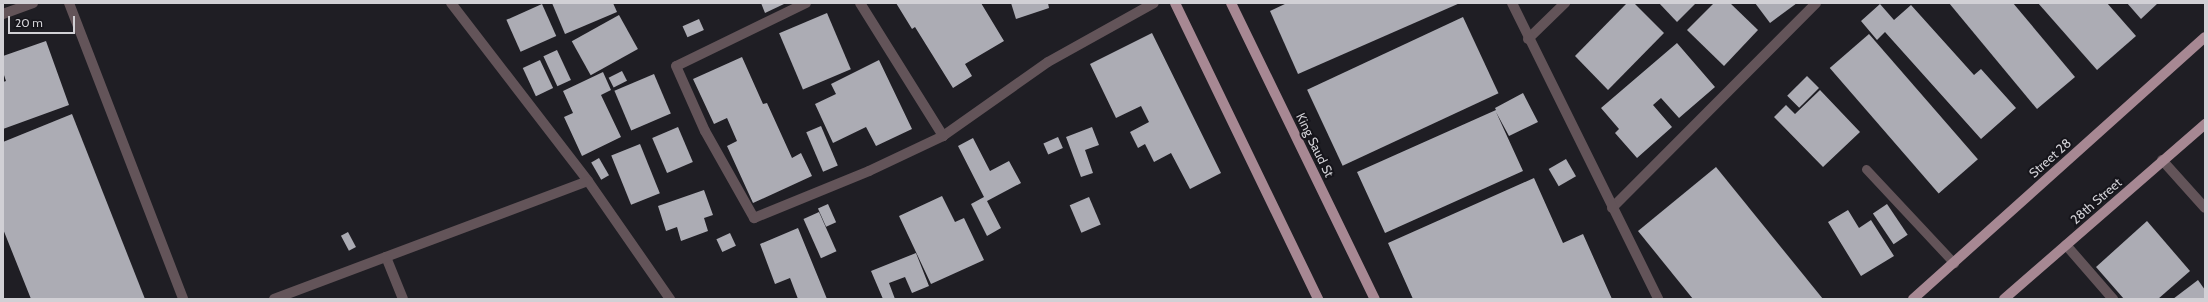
<!DOCTYPE html>
<style>
body{margin:0}
#map{position:relative;width:2208px;height:302px;overflow:hidden;background:#1f1e24;font-family:Cabin,sans-serif}
div>[style]{position:absolute}
.building>*{inset:0;background:#acacb4;transform-origin:0 0}
.service>*{height:9px;margin:-4.5px;padding:0 4.5px;transform-origin:4.5px;border-radius:4.5px;background:#635459}
.minor>*{height:10px;margin:-5px;padding:0 5px;transform-origin:5px;border-radius:5px;background:#635459}
.tertiary>*{height:10px;margin:-5px;padding:0 5px;transform-origin:5px;border-radius:5px;background:#635459}
.primary>*{height:10px;margin:-5px;padding:0 5px;transform-origin:5px;border-radius:5px;background:#a78893}
span{translate:-50% -50%;white-space:nowrap;text-align:center;line-height:1.15;-webkit-text-stroke:4px #16151b;paint-order:stroke}
.street-label{font-size:13px;color:#d1d0d5}
.frame{position:absolute;inset:0;border:4px solid #d1d0d5;pointer-events:none}
.scale{position:absolute;left:8px;top:16px;width:67px;height:18px;box-sizing:border-box;border:2px solid #d1d0d5;border-top:0;padding-left:5px;font-size:12px;line-height:14px;white-space:nowrap;color:#d1d0d5;-webkit-text-stroke:3px #16151b;paint-order:stroke}
</style>
<div id="map">
<div class="building">
<i style="clip-path:polygon(552px 3px,613px 3px,617px 12px,565px 34px)"></i>
<i style="clip-path:polygon(761px 3px,784px 3px,784px 4px,765px 13px)"></i>
<i style="clip-path:polygon(896px 3px,981px 3px,1004px 41px,965px 64px,972px 76px,953px 88px,915px 27px,912px 29px)"></i>
<i style="clip-path:polygon(1011px 3px,1048px 3px,1049px 8px,1016px 19px)"></i>
<i style="clip-path:polygon(1287px 3px,1460px 3px,1298px 74px,1270px 11px)"></i>
<i style="clip-path:polygon(1627px 3px,1634px 3px,1664px 33px,1608px 90px,1575px 56px)"></i>
<i style="clip-path:polygon(1659px 3px,1696px 3px,1677px 22px)"></i>
<i style="clip-path:polygon(1714px 3px,1730px 3px,1758px 30px,1724px 66px,1687px 30px)"></i>
<i style="clip-path:polygon(1755px 3px,1797px 3px,1770px 23px)"></i>
<i style="clip-path:polygon(1949px 3px,2013px 3px,2075px 77px,2037px 109px)"></i>
<i style="clip-path:polygon(2038px 3px,2107px 3px,2136px 36px,2097px 70px)"></i>
<i style="clip-path:polygon(2127px 3px,2158px 3px,2141px 19px)"></i>
<i style="left:542px;top:4px;width:35px;height:39px;rotate:66deg"></i>
<i style="clip-path:polygon(1880px 4px,1894px 20px,1911px 5px,1974px 75px,1981px 69px,2016px 108px,1981px 139px,1885px 32px,1877px 40px,1861px 21px)"></i>
<i style="left:827px;top:13px;width:61px;height:52px;rotate:67deg"></i>
<i style="left:619px;top:15px;width:39px;height:54px;rotate:61deg"></i>
<i style="left:1463px;top:17px;width:84px;height:172px;rotate:65deg"></i>
<i style="left:699px;top:19px;width:12px;height:18px;rotate:66deg"></i>
<i style="clip-path:polygon(1152px 33px,1221px 173px,1190px 189px,1171px 153px,1154px 162px,1145px 144px,1138px 148px,1130px 132px,1149px 122px,1141px 106px,1116px 118px,1090px 64px)"></i>
<i style="left:1869px;top:34px;width:166px;height:52px;rotate:49deg"></i>
<i style="clip-path:polygon(46px 41px,69px 105px,3px 129px,3px 82px,6px 81px,3px 72px,3px 56px)"></i>
<i style="clip-path:polygon(1677px 43px,1715px 87px,1679px 118px,1661px 98px,1653px 105px,1672px 127px,1637px 158px,1615px 133px,1619px 129px,1601px 108px)"></i>
<i style="left:557px;top:50px;width:33px;height:15px;rotate:65deg"></i>
<i style="clip-path:polygon(742px 57px,763px 104px,767px 103px,792px 158px,801px 153px,812px 176px,753px 203px,727px 146px,737px 141px,727px 118px,714px 124px,693px 79px)"></i>
<i style="left:540px;top:60px;width:31px;height:19px;rotate:65deg"></i>
<i style="clip-path:polygon(879px 60px,912px 129px,876px 146px,866px 127px,833px 143px,815px 104px,836px 94px,831px 84px)"></i>
<i style="left:622px;top:71px;width:11px;height:15px;rotate:63deg"></i>
<i style="clip-path:polygon(603px 72px,611px 90px,601px 95px,621px 137px,582px 156px,564px 117px,573px 113px,563px 91px)"></i>
<i style="left:654px;top:74px;width:43px;height:43px;rotate:67deg"></i>
<i style="left:1807px;top:76px;width:17px;height:28px;rotate:45deg"></i>
<i style="clip-path:polygon(1820px 90px,1860px 132px,1823px 167px,1774px 117px,1786px 105px,1795px 114px)"></i>
<i style="clip-path:polygon(1523px 93px,1538px 122px,1509px 136px,1496px 112px,1523px 171px,1385px 233px,1357px 172px,1496px 110px,1495px 108px)"></i>
<i style="clip-path:polygon(72px 114px,145px 299px,31px 299px,3px 229px,3px 142px)"></i>
<i style="left:821px;top:126px;width:43px;height:16px;rotate:67deg"></i>
<i style="left:678px;top:127px;width:38px;height:28px;rotate:67deg"></i>
<i style="clip-path:polygon(1092px 127px,1099px 145px,1085px 150px,1093px 173px,1081px 177px,1066px 137px)"></i>
<i style="left:1058px;top:137px;width:12px;height:16px;rotate:66deg"></i>
<i style="clip-path:polygon(973px 138px,990px 171px,1009px 161px,1021px 183px,987px 201px,1001px 228px,987px 236px,971px 204px,984px 197px,958px 146px)"></i>
<i style="left:640px;top:144px;width:53px;height:31px;rotate:68deg"></i>
<i style="left:599px;top:158px;width:20px;height:9px;rotate:60deg"></i>
<i style="left:1566px;top:159px;width:20px;height:20px;rotate:60deg"></i>
<i style="clip-path:polygon(1716px 167px,1823px 299px,1693px 299px,1638px 231px)"></i>
<i style="clip-path:polygon(1534px 178px,1563px 243px,1583px 234px,1612px 299px,1413px 299px,1388px 243px)"></i>
<i style="clip-path:polygon(704px 190px,713px 215px,704px 218px,708px 231px,681px 241px,677px 227px,666px 231px,658px 206px)"></i>
<i style="clip-path:polygon(942px 196px,955px 222px,964px 218px,984px 260px,931px 284px,899px 216px)"></i>
<i style="left:1089px;top:197px;width:30px;height:21px;rotate:67deg"></i>
<i style="left:828px;top:204px;width:20px;height:11px;rotate:66deg"></i>
<i style="left:1887px;top:204px;width:37px;height:17px;rotate:56deg"></i>
<i style="clip-path:polygon(1848px 210px,1859px 228px,1871px 220px,1894px 256px,1861px 276px,1828px 222px)"></i>
<i style="left:819px;top:212px;width:43px;height:17px;rotate:66deg"></i>
<i style="clip-path:polygon(2147px 221px,2190px 271px,2158px 299px,2124px 299px,2096px 267px)"></i>
<i style="clip-path:polygon(798px 228px,827px 299px,798px 299px,790px 278px,775px 284px,760px 244px)"></i>
<i style="left:348px;top:232px;width:17px;height:8px;rotate:62deg"></i>
<i style="left:730px;top:233px;width:14px;height:15px;rotate:65deg"></i>
<i style="clip-path:polygon(916px 253px,929px 286px,912px 293px,905px 277px,889px 283px,895px 299px,883px 299px,871px 271px)"></i>
<i style="clip-path:polygon(2198px 280px,2205px 290px,2205px 299px,2173px 299px)"></i>
</div>
<div class="service">
<i style="left:1866px;top:169px;width:129px;rotate:46.9deg"></i>
</div>
<div class="minor">
<i style="left:69px;top:3px;width:317px;rotate:68.9deg"></i>
<i style="left:451px;top:3px;width:225px;rotate:52.4deg"></i>
<i style="left:588px;top:181px;width:144px;rotate:55.2deg"></i>
<i style="left:806px;top:3px;width:144px;rotate:154.1deg"></i>
<i style="left:676px;top:66px;width:71px;rotate:66deg"></i>
<i style="left:705px;top:131px;width:100px;rotate:60.6deg"></i>
<i style="left:754px;top:218px;width:124px;rotate:-22.2deg"></i>
<i style="left:869px;top:171px;width:82px;rotate:-25.3deg"></i>
<i style="left:943px;top:136px;width:128px;rotate:-35.2deg"></i>
<i style="left:1048px;top:62px;width:121px;rotate:-29.1deg"></i>
<i style="left:860px;top:3px;width:157px;rotate:58deg"></i>
<i style="left:3px;top:14px;width:32px;rotate:-20deg"></i>
<i style="left:1528px;top:39px;width:52px;rotate:-44.2deg"></i>
<i style="left:1612px;top:208px;width:289px;rotate:-45.1deg"></i>
<i style="left:2066px;top:245px;width:72px;rotate:49deg"></i>
<i style="left:386px;top:257px;width:45px;rotate:68deg"></i>
<i style="left:274px;top:299px;width:335px;rotate:-20.6deg"></i>
</div>
<div class="tertiary">
<i style="left:1512px;top:3px;width:330px;rotate:63.7deg"></i>
<i style="left:2162px;top:160px;width:64px;rotate:48.1deg"></i>
</div>
<div class="primary">
<i style="left:1175px;top:3px;width:329px;rotate:64.2deg"></i>
<i style="left:1231px;top:3px;width:329px;rotate:64.1deg"></i>
<i style="left:1913px;top:299px;width:392px;rotate:-41.9deg"></i>
<i style="left:2004px;top:299px;width:267px;rotate:-41deg"></i>
</div>
<div class="street-label">
<span style="left:1315px;top:145px;rotate:64deg">King Saud St</span>
<span style="left:2050px;top:158px;rotate:-42deg">Street 28</span>
<span style="left:2096px;top:201px;rotate:-41deg">28th Street</span>
</div>
<div class="frame"></div>
<div class="scale">20 m</div>
</div>
